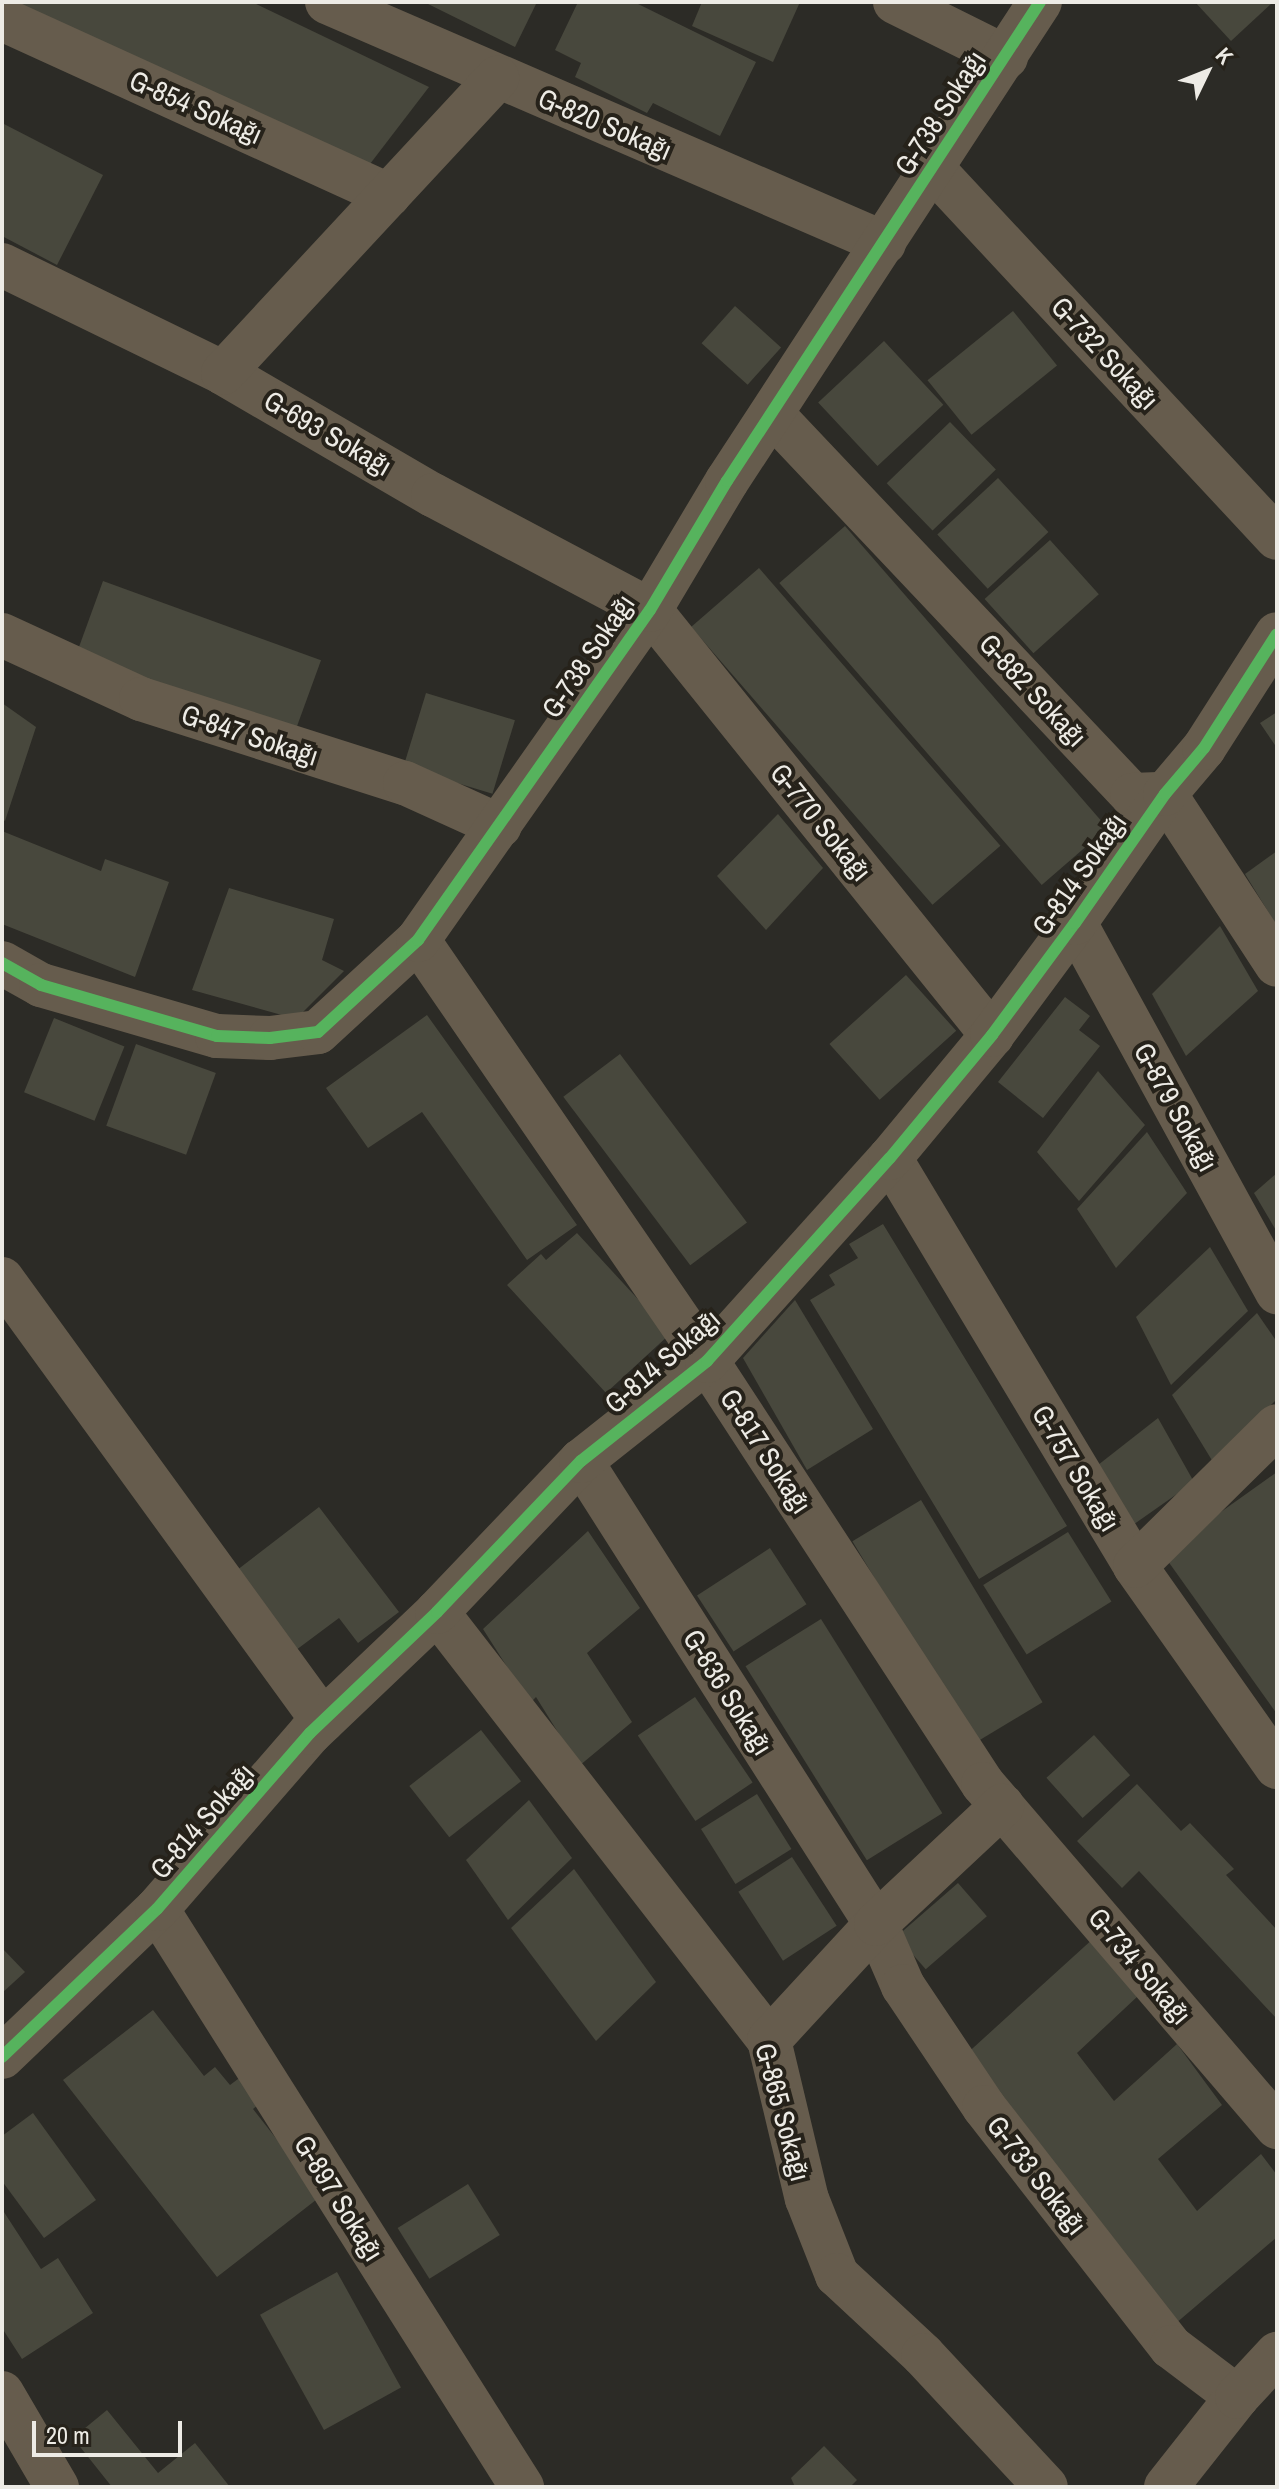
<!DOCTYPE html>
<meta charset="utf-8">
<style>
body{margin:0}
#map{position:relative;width:1279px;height:2489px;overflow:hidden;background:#2c2b26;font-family:"Archivo Narrow",sans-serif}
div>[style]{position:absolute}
.building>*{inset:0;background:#48483d;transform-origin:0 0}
.minor>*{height:44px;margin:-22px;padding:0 22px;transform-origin:22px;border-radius:22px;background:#665c4d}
.cycleway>*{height:12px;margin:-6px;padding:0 6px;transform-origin:6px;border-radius:6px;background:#56b35d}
span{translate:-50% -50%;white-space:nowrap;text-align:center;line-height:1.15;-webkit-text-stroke:8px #26221a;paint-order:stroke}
.street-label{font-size:28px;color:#edebe5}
.frame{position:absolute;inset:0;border:4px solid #edebe5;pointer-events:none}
.north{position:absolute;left:1167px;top:32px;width:80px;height:80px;-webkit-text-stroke:6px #26221a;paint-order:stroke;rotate:47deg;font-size:22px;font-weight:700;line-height:32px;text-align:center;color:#edebe5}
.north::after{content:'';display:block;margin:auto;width:28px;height:36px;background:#edebe5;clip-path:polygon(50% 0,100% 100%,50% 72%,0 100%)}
.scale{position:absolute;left:32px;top:2421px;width:150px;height:36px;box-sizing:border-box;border:4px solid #edebe5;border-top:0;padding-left:10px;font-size:24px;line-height:28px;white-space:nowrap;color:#edebe5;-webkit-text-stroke:6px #26221a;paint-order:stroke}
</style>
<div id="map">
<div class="building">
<i style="clip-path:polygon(9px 2px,252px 2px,429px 87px,360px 177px)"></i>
<i style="clip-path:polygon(424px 2px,537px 2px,515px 47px)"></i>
<i style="clip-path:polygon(578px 2px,634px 2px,756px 62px,720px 136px,653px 103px,647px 113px,575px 77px,581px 63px,555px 50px)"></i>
<i style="clip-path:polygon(702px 2px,800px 2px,773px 62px,692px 26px)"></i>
<i style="clip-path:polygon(1195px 2px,1273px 2px,1231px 41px)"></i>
<i style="clip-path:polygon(2px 123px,103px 175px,57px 265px,2px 236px)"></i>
<i style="left:735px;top:306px;width:62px;height:50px;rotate:42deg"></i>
<i style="left:1013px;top:311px;width:70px;height:110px;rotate:51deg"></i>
<i style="left:884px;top:341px;width:87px;height:90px;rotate:47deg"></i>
<i style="left:950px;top:422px;width:66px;height:88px;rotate:46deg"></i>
<i style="left:998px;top:478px;width:74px;height:83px;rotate:47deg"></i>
<i style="left:845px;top:526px;width:400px;height:87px;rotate:49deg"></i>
<i style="left:1050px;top:540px;width:73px;height:88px;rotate:48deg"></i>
<i style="left:759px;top:568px;width:368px;height:90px;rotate:49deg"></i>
<i style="left:103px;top:581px;width:232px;height:79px;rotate:20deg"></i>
<i style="left:426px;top:693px;width:93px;height:77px;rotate:17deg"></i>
<i style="clip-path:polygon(2px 703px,36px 727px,5px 821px,2px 819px)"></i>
<i style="clip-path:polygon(1277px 712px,1277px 748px,1260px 723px)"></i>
<i style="clip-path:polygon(778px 814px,823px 868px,766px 930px,717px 876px)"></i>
<i style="clip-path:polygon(2px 831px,101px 871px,105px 859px,169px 882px,135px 977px,2px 924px)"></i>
<i style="clip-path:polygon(1277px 851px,1277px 926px,1245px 874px)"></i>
<i style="clip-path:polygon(229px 888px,334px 919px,322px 960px,344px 971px,296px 1019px,192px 990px)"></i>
<i style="clip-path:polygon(1220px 926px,1258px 991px,1186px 1056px,1152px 994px)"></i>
<i style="left:906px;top:975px;width:75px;height:103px;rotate:48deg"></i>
<i style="clip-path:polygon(1065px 997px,1090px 1016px,1079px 1030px,1100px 1046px,1043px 1118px,998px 1082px)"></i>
<i style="clip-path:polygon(427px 1015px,577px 1225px,527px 1260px,422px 1112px,368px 1148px,326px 1088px)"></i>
<i style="left:54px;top:1018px;width:76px;height:80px;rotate:22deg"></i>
<i style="left:136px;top:1044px;width:85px;height:87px;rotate:20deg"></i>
<i style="left:620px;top:1054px;width:211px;height:71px;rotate:53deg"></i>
<i style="clip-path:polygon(1098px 1071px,1145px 1125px,1079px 1201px,1037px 1152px)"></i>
<i style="clip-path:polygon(1147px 1132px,1187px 1193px,1116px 1268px,1077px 1209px)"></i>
<i style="clip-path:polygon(1277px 1173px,1277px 1232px,1254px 1193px)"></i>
<i style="clip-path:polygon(883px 1224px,1067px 1526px,979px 1579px,810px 1300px,835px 1285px,829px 1275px,858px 1258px,849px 1244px)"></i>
<i style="clip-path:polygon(577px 1233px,670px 1334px,606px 1393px,507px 1285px,541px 1254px,546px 1260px)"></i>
<i style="clip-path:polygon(1210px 1247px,1248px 1311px,1171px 1385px,1136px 1317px)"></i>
<i style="clip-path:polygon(795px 1300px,873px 1429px,807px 1470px,743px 1358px)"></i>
<i style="clip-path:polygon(1257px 1313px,1277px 1342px,1277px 1399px,1213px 1462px,1172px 1395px)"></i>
<i style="clip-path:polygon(1158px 1418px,1194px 1482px,1130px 1527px,1098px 1465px)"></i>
<i style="clip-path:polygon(1277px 1472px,1277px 1714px,1165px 1557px,1218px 1514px)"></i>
<i style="left:921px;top:1500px;width:236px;height:80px;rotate:59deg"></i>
<i style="clip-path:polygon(319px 1507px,399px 1612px,358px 1643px,339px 1618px,288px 1656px,228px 1577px)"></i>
<i style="clip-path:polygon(588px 1531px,640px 1608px,587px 1653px,632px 1722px,579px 1766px,536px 1697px,530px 1703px,483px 1629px)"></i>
<i style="left:1068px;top:1532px;width:82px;height:100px;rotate:58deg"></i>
<i style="left:770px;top:1548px;width:67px;height:87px;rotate:57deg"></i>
<i style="left:821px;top:1619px;width:229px;height:89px;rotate:58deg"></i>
<i style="left:695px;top:1697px;width:103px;height:69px;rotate:56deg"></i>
<i style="left:481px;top:1730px;width:65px;height:91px;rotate:52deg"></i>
<i style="left:1094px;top:1735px;width:54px;height:64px;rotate:48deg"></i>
<i style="clip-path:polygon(1137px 1784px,1181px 1831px,1190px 1823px,1234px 1869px,1226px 1875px,1277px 1930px,1277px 2019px,1139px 1871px,1122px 1888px,1077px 1841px)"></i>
<i style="left:757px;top:1794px;width:65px;height:66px;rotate:58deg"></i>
<i style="clip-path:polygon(529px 1800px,572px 1858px,508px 1920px,466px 1860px)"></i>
<i style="left:792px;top:1857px;width:82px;height:64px;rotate:57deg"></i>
<i style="clip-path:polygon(574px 1869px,656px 1982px,596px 2041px,511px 1928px)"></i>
<i style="left:958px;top:1883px;width:44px;height:81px;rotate:49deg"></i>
<i style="clip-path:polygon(1095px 1937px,1138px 1996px,1077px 2053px,1114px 2101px,1177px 2044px,1222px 2105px,1158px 2159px,1197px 2211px,1261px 2154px,1277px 2175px,1277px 2237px,1175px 2324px,962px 2058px)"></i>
<i style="clip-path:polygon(2px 1948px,25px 1972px,2px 1993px)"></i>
<i style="clip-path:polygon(153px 2010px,204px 2076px,215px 2067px,230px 2085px,250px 2070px,270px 2095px,253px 2109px,321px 2196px,217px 2277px,63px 2080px)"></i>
<i style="clip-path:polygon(33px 2113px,96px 2200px,44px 2238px,2px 2181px,2px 2136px)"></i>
<i style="left:468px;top:2184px;width:60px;height:83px;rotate:58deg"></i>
<i style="clip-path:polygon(2px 2209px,41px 2269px,58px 2258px,93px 2313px,22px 2359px,2px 2328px)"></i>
<i style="left:337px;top:2272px;width:132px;height:88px;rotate:61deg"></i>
<i style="clip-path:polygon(107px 2410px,158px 2473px,195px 2443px,230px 2487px,112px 2487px,73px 2438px)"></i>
<i style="clip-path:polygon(824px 2446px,857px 2480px,850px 2487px,795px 2487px,791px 2478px)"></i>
</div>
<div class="minor">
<i style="left:327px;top:2px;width:607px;rotate:23.4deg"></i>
<i style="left:895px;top:2px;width:124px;rotate:26.4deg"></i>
<i style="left:2px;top:19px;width:425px;rotate:24.5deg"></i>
<i style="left:933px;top:169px;width:504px;rotate:47.01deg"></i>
<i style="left:2px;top:265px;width:246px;rotate:26deg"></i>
<i style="left:223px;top:373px;width:243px;rotate:30.2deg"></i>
<i style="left:433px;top:495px;width:246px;rotate:27.9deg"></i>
<i style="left:650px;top:610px;width:546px;rotate:51.18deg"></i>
<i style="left:223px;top:373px;width:403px;rotate:-47.1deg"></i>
<i style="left:772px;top:414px;width:524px;rotate:46.62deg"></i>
<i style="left:1132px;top:795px;width:33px;rotate:-2deg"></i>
<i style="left:1165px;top:794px;width:204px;rotate:56.8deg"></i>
<i style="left:2px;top:635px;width:153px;rotate:24.7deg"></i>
<i style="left:141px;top:699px;width:277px;rotate:17.7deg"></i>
<i style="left:405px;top:783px;width:104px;rotate:24.4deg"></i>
<i style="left:1075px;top:923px;width:421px;rotate:61.3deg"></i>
<i style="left:418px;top:940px;width:511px;rotate:55.53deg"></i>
<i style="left:707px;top:1361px;width:505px;rotate:56.88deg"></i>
<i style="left:983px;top:1784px;width:452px;rotate:49.4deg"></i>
<i style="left:2px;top:963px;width:45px;rotate:29.4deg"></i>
<i style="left:41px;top:985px;width:183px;rotate:16.2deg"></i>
<i style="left:217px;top:1036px;width:53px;rotate:2.2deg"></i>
<i style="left:270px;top:1038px;width:48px;rotate:-7.1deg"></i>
<i style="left:318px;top:1032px;width:136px;rotate:-42.6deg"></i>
<i style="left:418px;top:940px;width:403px;rotate:-54.9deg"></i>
<i style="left:650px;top:610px;width:150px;rotate:-59.2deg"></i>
<i style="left:727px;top:481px;width:572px;rotate:-56.84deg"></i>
<i style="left:890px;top:1158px;width:476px;rotate:59deg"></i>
<i style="left:1135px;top:1566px;width:246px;rotate:54.8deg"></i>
<i style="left:2px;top:1279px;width:546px;rotate:54.01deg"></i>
<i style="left:581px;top:1461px;width:549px;rotate:57.5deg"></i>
<i style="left:876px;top:1924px;width:68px;rotate:66.5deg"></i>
<i style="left:903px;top:1986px;width:146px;rotate:56.2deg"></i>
<i style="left:984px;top:2107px;width:304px;rotate:52.1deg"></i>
<i style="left:1171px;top:2347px;width:83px;rotate:37.1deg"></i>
<i style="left:1135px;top:1566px;width:199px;rotate:-44.6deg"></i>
<i style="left:437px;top:1612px;width:542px;rotate:52.2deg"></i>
<i style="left:769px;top:2040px;width:163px;rotate:76.6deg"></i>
<i style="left:807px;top:2199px;width:82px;rotate:68.5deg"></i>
<i style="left:837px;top:2275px;width:117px;rotate:42.9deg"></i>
<i style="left:923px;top:2355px;width:180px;rotate:47deg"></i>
<i style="left:157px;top:1909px;width:684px;rotate:57.73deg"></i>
<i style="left:769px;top:2040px;width:158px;rotate:-47.3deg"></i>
<i style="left:876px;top:1924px;width:173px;rotate:-43.1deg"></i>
<i style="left:2px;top:2057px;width:214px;rotate:-43.7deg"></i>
<i style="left:157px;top:1909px;width:233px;rotate:-49deg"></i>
<i style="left:310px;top:1733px;width:175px;rotate:-43.6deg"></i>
<i style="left:437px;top:1612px;width:209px;rotate:-46.4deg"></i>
<i style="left:581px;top:1461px;width:161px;rotate:-38.4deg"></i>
<i style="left:707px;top:1361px;width:273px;rotate:-48deg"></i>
<i style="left:890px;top:1158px;width:160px;rotate:-50.3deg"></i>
<i style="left:992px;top:1035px;width:139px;rotate:-53.5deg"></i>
<i style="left:1075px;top:923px;width:157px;rotate:-55.1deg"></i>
<i style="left:1165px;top:794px;width:60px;rotate:-49.7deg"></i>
<i style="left:1204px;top:748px;width:135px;rotate:-57.4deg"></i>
<i style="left:2px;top:2393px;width:109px;rotate:59.7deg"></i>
<i style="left:1166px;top:2487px;width:115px;rotate:-51.7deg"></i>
<i style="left:1237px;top:2397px;width:59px;rotate:-47.1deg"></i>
</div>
<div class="cycleway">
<i style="left:2px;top:963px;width:45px;rotate:29.4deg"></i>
<i style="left:41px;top:985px;width:183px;rotate:16.2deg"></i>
<i style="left:217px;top:1036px;width:53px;rotate:2.2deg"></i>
<i style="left:270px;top:1038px;width:48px;rotate:-7.1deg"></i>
<i style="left:318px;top:1032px;width:136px;rotate:-42.6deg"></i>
<i style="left:418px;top:940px;width:403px;rotate:-54.9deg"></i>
<i style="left:650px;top:610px;width:150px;rotate:-59.2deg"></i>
<i style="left:727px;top:481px;width:572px;rotate:-56.84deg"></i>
<i style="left:2px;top:2057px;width:214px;rotate:-43.7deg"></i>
<i style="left:157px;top:1909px;width:233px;rotate:-49deg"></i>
<i style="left:310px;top:1733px;width:175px;rotate:-43.6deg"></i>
<i style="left:437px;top:1612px;width:209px;rotate:-46.4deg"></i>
<i style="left:581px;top:1461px;width:161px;rotate:-38.4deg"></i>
<i style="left:707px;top:1361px;width:273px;rotate:-48deg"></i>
<i style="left:890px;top:1158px;width:160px;rotate:-50.3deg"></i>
<i style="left:992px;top:1035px;width:139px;rotate:-53.5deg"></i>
<i style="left:1075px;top:923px;width:157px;rotate:-55.1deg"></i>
<i style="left:1165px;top:794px;width:60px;rotate:-49.7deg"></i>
<i style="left:1204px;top:748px;width:135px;rotate:-57.4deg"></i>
</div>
<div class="street-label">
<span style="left:196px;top:107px;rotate:24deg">G-854 Sokağı</span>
<span style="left:940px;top:113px;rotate:-57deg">G-738 Sokağı</span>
<span style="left:605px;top:124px;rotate:23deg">G-820 Sokağı</span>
<span style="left:1105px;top:353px;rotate:47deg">G-732 Sokağı</span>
<span style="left:328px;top:433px;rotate:30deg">G-693 Sokağı</span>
<span style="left:588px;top:656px;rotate:-56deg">G-738 Sokağı</span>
<span style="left:1033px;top:690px;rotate:47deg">G-882 Sokağı</span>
<span style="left:250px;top:735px;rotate:18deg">G-847 Sokağı</span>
<span style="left:821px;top:822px;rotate:51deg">G-770 Sokağı</span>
<span style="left:1079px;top:874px;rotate:-55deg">G-814 Sokağı</span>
<span style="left:1176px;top:1107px;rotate:61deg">G-879 Sokağı</span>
<span style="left:662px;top:1361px;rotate:-41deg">G-814 Sokağı</span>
<span style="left:766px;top:1451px;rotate:57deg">G-817 Sokağı</span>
<span style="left:1076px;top:1468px;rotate:59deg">G-757 Sokağı</span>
<span style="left:728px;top:1692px;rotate:58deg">G-836 Sokağı</span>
<span style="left:202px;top:1821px;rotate:-49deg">G-814 Sokağı</span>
<span style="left:1140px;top:1966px;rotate:50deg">G-734 Sokağı</span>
<span style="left:783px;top:2112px;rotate:75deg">G-865 Sokağı</span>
<span style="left:1037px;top:2175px;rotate:52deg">G-733 Sokağı</span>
<span style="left:339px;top:2198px;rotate:58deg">G-897 Sokağı</span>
</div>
<div class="frame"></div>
<div class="north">K</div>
<div class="scale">20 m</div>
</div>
